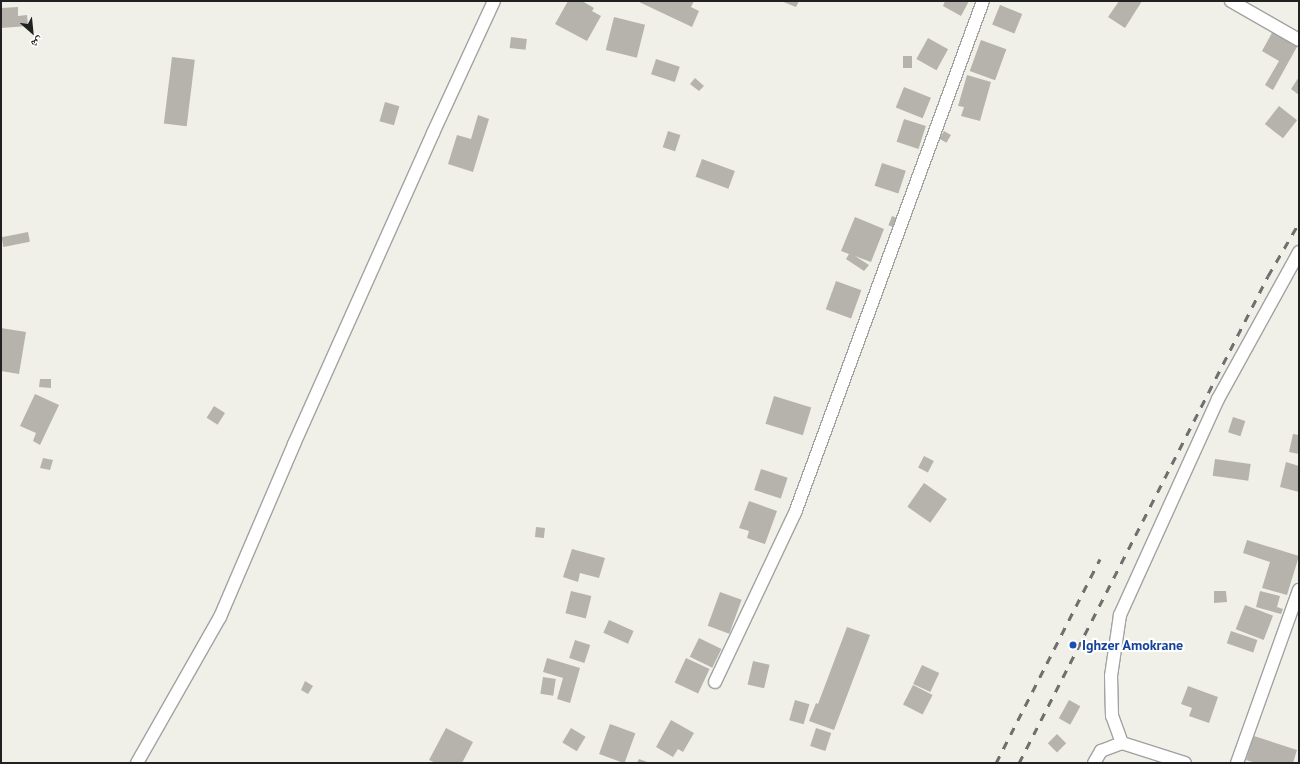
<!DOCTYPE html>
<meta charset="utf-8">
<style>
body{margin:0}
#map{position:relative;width:1300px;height:764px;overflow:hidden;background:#f0f0e9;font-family:"PT Sans","Noto Naskh Arabic",sans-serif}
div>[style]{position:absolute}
.building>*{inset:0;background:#b5b3ac;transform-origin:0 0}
.roads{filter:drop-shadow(1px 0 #a2a2a2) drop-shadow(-1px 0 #a2a2a2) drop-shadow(0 1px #a2a2a2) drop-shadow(0 -1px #a2a2a2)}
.minor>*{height:12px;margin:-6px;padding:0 6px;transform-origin:6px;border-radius:6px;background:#fff}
.rail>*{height:3px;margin-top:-1.5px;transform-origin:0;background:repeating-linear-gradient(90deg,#6f6f6f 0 8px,transparent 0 16px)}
.dots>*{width:11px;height:11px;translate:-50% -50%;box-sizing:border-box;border:2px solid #fff;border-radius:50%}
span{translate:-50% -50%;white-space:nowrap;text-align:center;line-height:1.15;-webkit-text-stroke:4px #fff;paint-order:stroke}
.transit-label{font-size:14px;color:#164399;font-weight:700}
.left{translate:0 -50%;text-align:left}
.frame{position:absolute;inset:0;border:2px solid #212121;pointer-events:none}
.north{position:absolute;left:12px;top:12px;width:40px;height:40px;-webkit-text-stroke:3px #fff;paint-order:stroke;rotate:153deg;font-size:11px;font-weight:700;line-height:16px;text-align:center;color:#212121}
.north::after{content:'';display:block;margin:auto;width:14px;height:18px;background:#212121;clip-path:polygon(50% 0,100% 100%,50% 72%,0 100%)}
</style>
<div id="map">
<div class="building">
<i style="clip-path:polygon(568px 1px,582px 1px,594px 8px,592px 11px,601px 16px,587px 41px,555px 24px)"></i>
<i style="clip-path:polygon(637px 1px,694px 1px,691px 7px,699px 11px,692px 27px)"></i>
<i style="clip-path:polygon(781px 1px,799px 1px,796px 7px)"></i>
<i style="clip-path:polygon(945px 1px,969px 1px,961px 16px,943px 6px)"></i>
<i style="clip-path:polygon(1119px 1px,1142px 1px,1125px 28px,1108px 17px)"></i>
<i style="left:1000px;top:5px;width:24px;height:21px;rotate:22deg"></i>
<i style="clip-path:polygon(18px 7px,18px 16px,27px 15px,28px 26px,1px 28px,1px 8px)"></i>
<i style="left:614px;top:17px;width:32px;height:34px;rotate:14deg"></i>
<i style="clip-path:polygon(1273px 31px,1298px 45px,1273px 90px,1265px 85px,1279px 61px,1262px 51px)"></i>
<i style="left:511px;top:37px;width:16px;height:11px;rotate:7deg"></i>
<i style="left:928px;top:38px;width:23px;height:24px;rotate:29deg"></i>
<i style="left:981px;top:40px;width:27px;height:33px;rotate:20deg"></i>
<i style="left:903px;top:56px;width:9px;height:12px"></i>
<i style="left:172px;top:57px;width:23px;height:67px;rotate:7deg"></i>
<i style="left:656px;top:59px;width:25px;height:16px;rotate:18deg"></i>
<i style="clip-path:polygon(967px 75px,991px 82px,980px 121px,961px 116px,964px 107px,958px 106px)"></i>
<i style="clip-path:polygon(1299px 77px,1299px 95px,1291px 89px)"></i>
<i style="clip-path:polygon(695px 78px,704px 86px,699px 91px,690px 84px)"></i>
<i style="left:904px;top:87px;width:29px;height:22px;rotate:22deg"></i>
<i style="left:385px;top:102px;width:15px;height:20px;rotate:16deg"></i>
<i style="left:1279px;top:106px;width:23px;height:23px;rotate:38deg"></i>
<i style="clip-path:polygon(478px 115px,489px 119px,473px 172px,448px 164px,457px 135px,471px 139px)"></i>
<i style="left:904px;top:119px;width:23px;height:24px;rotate:18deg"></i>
<i style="left:668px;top:131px;width:13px;height:17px;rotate:18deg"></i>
<i style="left:944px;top:131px;width:8px;height:9px;rotate:30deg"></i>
<i style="left:702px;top:159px;width:35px;height:19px;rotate:20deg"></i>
<i style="left:882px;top:163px;width:25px;height:24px;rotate:18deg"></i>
<i style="left:892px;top:216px;width:9px;height:10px;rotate:21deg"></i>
<i style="clip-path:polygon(855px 217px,884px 229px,871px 262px,855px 256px,869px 265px,864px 271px,846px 259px,849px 254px,841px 251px)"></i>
<i style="left:28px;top:232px;width:10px;height:27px;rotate:79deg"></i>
<i style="left:836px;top:281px;width:27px;height:30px;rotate:20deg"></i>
<i style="clip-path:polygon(1px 328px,26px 332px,19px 374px,1px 371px)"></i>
<i style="clip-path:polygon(40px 379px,51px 379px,51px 388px,39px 387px)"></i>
<i style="clip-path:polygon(35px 394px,59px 405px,40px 445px,33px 441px,36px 433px,20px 426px)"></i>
<i style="left:774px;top:396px;width:39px;height:29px;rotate:17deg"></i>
<i style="left:214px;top:406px;width:13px;height:14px;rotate:32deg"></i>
<i style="left:1233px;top:417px;width:13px;height:16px;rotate:18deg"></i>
<i style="clip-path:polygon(1293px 434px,1299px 435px,1299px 454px,1289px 452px)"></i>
<i style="left:924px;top:456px;width:11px;height:13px;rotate:27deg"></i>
<i style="clip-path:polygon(43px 458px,53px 460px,50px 470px,40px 468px)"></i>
<i style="left:1215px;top:459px;width:36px;height:17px;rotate:8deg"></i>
<i style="clip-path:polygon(1286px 462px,1299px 466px,1299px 492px,1280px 487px)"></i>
<i style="left:761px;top:469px;width:28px;height:22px;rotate:18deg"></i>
<i style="left:924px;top:483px;width:28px;height:29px;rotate:35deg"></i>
<i style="clip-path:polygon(749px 501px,777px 511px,765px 544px,747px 538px,749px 531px,739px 528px)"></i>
<i style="left:536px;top:527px;width:9px;height:10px;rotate:6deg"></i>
<i style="clip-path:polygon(1247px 540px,1299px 556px,1287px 595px,1262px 588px,1270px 562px,1243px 553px)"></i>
<i style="clip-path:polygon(572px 549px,605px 558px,599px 578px,580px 573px,578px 582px,563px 577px)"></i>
<i style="left:571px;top:591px;width:21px;height:23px;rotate:14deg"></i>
<i style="clip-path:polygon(1214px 591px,1226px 591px,1227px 602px,1214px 603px)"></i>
<i style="clip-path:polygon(1260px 591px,1280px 596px,1277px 607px,1283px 609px,1281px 614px,1256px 607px)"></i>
<i style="left:720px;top:592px;width:23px;height:36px;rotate:20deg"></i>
<i style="left:1245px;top:605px;width:30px;height:26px;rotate:21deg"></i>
<i style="left:609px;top:620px;width:27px;height:14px;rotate:24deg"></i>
<i style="clip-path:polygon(847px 627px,870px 635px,834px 730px,809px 721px,816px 703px,818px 704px)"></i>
<i style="left:1231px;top:631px;width:28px;height:13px;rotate:19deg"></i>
<i style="left:699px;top:638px;width:25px;height:21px;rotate:26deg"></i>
<i style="left:575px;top:640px;width:16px;height:19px;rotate:18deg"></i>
<i style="clip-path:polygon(547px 658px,580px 668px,570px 703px,557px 699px,563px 678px,543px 672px)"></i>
<i style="left:686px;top:658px;width:26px;height:27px;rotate:25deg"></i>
<i style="left:753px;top:661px;width:17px;height:24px;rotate:13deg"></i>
<i style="left:922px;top:665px;width:19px;height:21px;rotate:25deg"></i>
<i style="left:543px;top:677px;width:13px;height:17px;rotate:9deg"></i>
<i style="clip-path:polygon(305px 681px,313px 686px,308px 694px,301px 690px)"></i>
<i style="left:913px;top:685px;width:22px;height:22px;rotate:27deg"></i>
<i style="clip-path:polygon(1188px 686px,1218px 697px,1209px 723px,1189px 716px,1192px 708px,1181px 704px)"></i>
<i style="left:795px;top:700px;width:15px;height:21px;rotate:16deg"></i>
<i style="left:1069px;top:700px;width:13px;height:21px;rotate:29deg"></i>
<i style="clip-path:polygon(671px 720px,694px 733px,683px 752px,678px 749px,673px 757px,656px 747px)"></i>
<i style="left:610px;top:724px;width:27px;height:32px;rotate:20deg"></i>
<i style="clip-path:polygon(446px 728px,473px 742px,462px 763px,436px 763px,429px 760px)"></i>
<i style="left:571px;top:728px;width:17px;height:17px;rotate:31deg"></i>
<i style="left:816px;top:728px;width:16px;height:19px;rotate:18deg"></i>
<i style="left:1057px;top:734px;width:13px;height:13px;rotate:45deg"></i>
<i style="clip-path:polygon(1254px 736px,1297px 750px,1293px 763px,1256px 763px,1246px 760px)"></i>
<i style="clip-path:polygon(639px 759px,650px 763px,637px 763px)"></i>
</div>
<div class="roads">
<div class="minor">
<i style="left:1231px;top:1px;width:78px;rotate:29.8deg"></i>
<i style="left:715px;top:682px;width:187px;rotate:-64.7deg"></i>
<i style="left:795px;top:513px;width:545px;rotate:-69.84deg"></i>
<i style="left:1122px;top:743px;width:29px;rotate:-110deg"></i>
<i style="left:1112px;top:716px;width:40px;rotate:-91.4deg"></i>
<i style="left:1111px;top:676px;width:62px;rotate:-81.6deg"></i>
<i style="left:1120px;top:615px;width:237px;rotate:-65.6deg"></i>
<i style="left:1218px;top:399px;width:168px;rotate:-61.1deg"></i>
<i style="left:137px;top:763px;width:168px;rotate:-60.4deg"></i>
<i style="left:220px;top:617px;width:188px;rotate:-66.8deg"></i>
<i style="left:294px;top:444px;width:341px;rotate:-65.9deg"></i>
<i style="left:433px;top:133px;width:145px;rotate:-65.2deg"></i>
<i style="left:1094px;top:763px;width:14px;rotate:-60deg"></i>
<i style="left:1101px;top:751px;width:22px;rotate:-21deg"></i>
<i style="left:1122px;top:743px;width:66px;rotate:17.6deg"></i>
<i style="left:1237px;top:763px;width:184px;rotate:-70.3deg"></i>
</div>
</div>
<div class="rail">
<i style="left:996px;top:763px;width:229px;rotate:-63deg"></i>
<i style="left:1019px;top:763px;width:547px;rotate:-62.92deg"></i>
<i style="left:1268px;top:276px;width:61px;rotate:-59.7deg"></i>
</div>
<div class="dots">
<i style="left:1073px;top:645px;background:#1a4fb4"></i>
</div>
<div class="transit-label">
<span class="left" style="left:1082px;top:645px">Ighzer Amokrane</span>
</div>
<div class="frame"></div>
<div class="north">ش</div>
</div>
